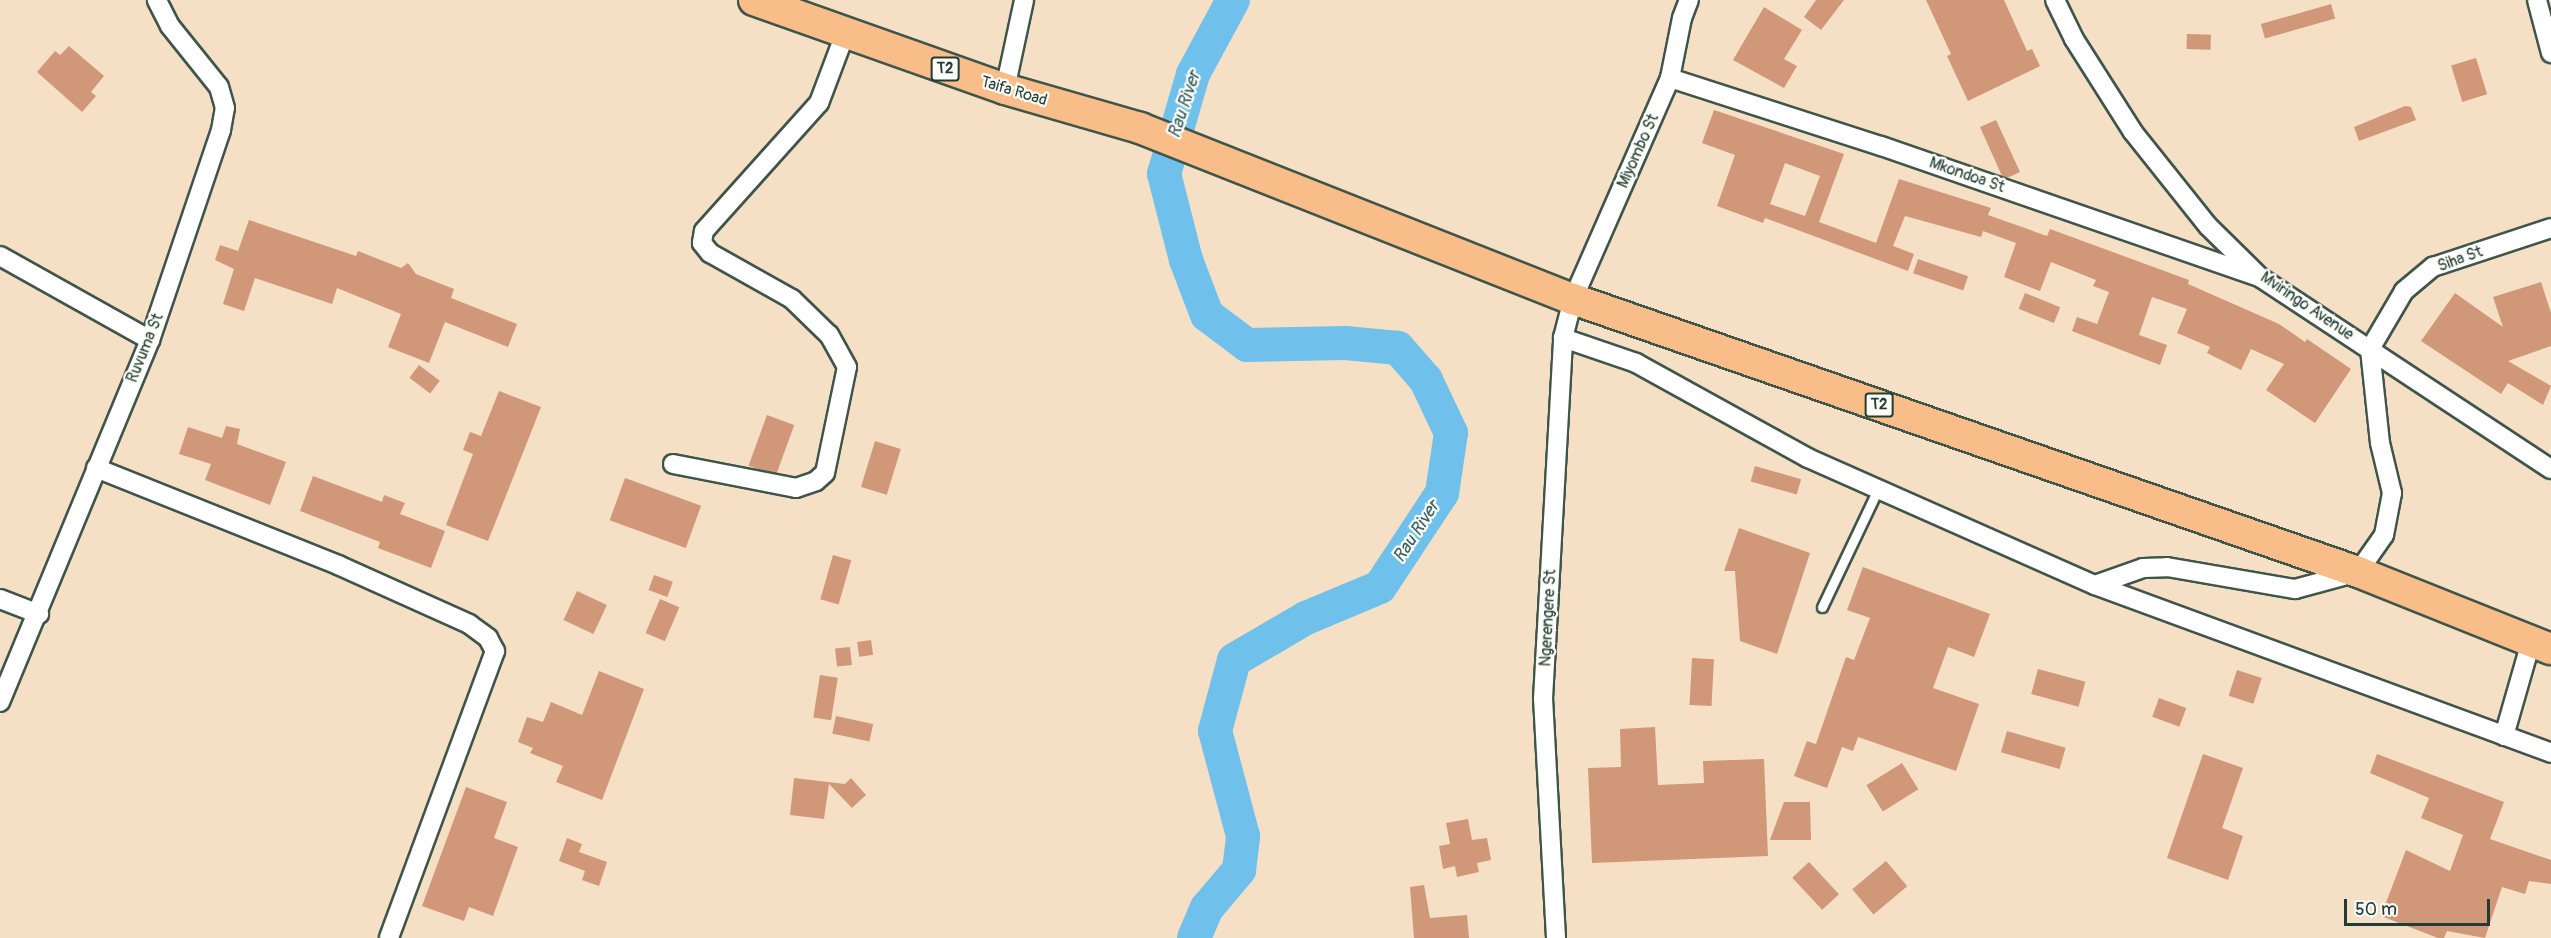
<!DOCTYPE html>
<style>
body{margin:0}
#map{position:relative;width:2551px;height:938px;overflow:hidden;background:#f5e0c5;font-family:Pangolin,sans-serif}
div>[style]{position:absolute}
.river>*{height:34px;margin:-17px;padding:0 17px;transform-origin:17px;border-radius:17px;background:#6fc1eb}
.building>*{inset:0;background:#d09779;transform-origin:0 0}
.roads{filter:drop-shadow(2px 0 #3f554a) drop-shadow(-2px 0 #3f554a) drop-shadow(0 2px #3f554a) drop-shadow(0 -2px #3f554a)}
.service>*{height:9px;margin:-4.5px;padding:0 4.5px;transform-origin:4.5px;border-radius:4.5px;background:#fff}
.minor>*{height:18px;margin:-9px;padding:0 9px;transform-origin:9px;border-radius:9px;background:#fff}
.trunk>*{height:30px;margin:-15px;padding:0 15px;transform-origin:15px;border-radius:15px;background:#f8bd88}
span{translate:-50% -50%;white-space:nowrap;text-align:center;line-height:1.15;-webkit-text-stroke:4.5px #fdfcf7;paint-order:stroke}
.shield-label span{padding:2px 4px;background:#fdfcf7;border:2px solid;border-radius:4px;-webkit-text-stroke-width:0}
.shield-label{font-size:15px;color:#1f3d34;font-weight:700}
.street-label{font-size:16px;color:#1f3d34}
.water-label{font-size:18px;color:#335e62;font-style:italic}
.scale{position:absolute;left:2344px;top:899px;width:146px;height:27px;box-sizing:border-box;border:3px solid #1f3d34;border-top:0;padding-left:8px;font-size:18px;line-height:21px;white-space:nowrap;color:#1f3d34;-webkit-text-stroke:4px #fdfcf7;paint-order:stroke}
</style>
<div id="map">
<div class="river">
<i style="left:1194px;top:938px;width:33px;rotate:-67deg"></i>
<i style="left:1207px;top:908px;width:50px;rotate:-49.9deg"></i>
<i style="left:1239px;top:870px;width:34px;rotate:-83deg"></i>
<i style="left:1243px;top:836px;width:109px;rotate:-104.9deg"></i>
<i style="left:1215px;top:731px;width:73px;rotate:-75deg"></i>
<i style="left:1234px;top:660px;width:83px;rotate:-30.3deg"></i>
<i style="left:1306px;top:618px;width:80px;rotate:-22.7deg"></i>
<i style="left:1380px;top:587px;width:113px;rotate:-56.6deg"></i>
<i style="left:1442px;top:493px;width:61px;rotate:-81.5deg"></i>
<i style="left:1451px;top:433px;width:59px;rotate:-115.3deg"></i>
<i style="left:1426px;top:380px;width:43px;rotate:-131.2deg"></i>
<i style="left:1398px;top:348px;width:53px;rotate:-174.6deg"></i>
<i style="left:1345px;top:343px;width:98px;rotate:178.8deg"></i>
<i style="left:1247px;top:345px;width:50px;rotate:-143.1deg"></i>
<i style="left:1207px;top:315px;width:59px;rotate:-110.9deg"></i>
<i style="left:1186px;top:260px;width:89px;rotate:-104.3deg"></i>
<i style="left:1164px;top:174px;width:104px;rotate:-73.8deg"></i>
<i style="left:1193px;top:74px;width:84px;rotate:-61.6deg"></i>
</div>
<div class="building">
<i style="clip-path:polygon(1816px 0,1844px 0,1821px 30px,1804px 17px)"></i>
<i style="clip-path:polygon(1926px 0,2004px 0,2027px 51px,2032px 49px,2040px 66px,1968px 101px,1947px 56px,1951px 54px)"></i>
<i style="left:2331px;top:4px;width:15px;height:73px;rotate:74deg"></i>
<i style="clip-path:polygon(1764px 7px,1802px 30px,1784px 59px,1797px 66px,1784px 88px,1733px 60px)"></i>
<i style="left:2187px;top:34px;width:24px;height:15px;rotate:2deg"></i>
<i style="clip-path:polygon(69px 46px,104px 76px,91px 92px,96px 96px,82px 112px,37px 72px,55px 51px,60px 55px)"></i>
<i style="left:2476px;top:58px;width:38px;height:26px;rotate:73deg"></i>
<i style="clip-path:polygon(2405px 106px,2411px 107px,2416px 120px,2359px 141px,2354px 127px)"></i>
<i style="clip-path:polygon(evenodd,1714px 110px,1844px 154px,1819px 222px,1876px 243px,1899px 179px,1991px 208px,1988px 215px,2047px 236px,2050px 229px,2189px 280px,2188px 284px,2279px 324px,2305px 342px,2307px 339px,2351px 369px,2315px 423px,2266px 390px,2284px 364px,2251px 349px,2241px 370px,2207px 353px,2210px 347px,2177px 333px,2187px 309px,2152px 297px,2139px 335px,2167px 345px,2160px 365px,2072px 331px,2077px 317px,2097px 324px,2109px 292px,2093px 286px,2096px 280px,2051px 262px,2040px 291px,2004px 277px,2016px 243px,1983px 231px,1981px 237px,1905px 216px,1893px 246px,1914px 254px,1908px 271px,1765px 218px,1763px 223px,1717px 206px,1735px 155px,1702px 143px,1714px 110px,1785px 163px,1820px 176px,1805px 216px,1770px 204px,1785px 163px)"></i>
<i style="clip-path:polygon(1996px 120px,2020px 172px,2007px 178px,2002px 176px,1980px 127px)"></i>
<i style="clip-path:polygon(249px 220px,356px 256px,358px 251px,401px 268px,408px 263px,416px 274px,454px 289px,451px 298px,517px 324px,508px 347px,445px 322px,429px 363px,388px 347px,401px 314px,337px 288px,332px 304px,255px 278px,244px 311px,223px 304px,234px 269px,215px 260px,220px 245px,238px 251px)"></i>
<i style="left:1918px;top:259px;width:53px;height:15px;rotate:19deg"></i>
<i style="clip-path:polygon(2541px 282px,2551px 313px,2551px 346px,2508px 361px,2551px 386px,2543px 405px,2508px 383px,2501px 394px,2421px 341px,2455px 293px,2503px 327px,2493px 297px)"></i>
<i style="left:2025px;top:293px;width:38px;height:17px;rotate:22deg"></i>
<i style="left:419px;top:365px;width:26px;height:16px;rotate:37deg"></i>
<i style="clip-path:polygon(499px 391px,541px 407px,488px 541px,446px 525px,473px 454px,463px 450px,470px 432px,481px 436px)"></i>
<i style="left:767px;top:415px;width:29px;height:54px;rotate:20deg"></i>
<i style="clip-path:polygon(226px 426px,240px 429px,237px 444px,286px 462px,270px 505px,205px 480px,211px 464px,179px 454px,188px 427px,222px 438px)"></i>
<i style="left:875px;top:441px;width:27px;height:48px;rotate:17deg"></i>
<i style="left:1755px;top:466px;width:48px;height:16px;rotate:16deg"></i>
<i style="clip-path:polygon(313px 476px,382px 502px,384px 495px,405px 503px,400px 514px,445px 531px,431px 568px,378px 548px,380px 542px,300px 511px)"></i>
<i style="left:625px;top:478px;width:81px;height:45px;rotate:20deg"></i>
<i style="clip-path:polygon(1739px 528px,1810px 553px,1777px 654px,1740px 641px,1735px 571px,1724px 571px)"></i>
<i style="left:833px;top:555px;width:19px;height:46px;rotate:16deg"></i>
<i style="clip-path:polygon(1863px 567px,1990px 614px,1974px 657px,1948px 647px,1933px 688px,1979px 704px,1956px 771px,1858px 737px,1853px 751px,1842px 747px,1827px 788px,1794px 776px,1807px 741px,1816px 744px,1846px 657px,1854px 660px,1870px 618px,1847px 610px)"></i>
<i style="left:654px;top:575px;width:20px;height:16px;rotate:20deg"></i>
<i style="left:577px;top:591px;width:33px;height:32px;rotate:25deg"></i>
<i style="left:660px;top:599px;width:21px;height:37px;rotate:23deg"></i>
<i style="left:871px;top:640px;width:15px;height:14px;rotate:82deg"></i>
<i style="left:850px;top:647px;width:18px;height:15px;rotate:84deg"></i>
<i style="left:1692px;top:658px;width:22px;height:47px;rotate:3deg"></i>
<i style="left:2038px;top:669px;width:49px;height:26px;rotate:15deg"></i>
<i style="left:2237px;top:670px;width:26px;height:27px;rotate:18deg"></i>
<i style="clip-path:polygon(599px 671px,644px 689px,602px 800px,556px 782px,563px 766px,530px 753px,533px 748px,518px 742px,527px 717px,543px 722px,551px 702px,582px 715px)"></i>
<i style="left:820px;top:675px;width:18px;height:43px;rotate:9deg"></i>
<i style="left:2159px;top:698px;width:29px;height:20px;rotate:20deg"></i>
<i style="left:836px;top:716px;width:38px;height:18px;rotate:12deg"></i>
<i style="clip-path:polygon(1655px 727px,1658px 785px,1704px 783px,1703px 761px,1764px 759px,1768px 856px,1592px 863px,1588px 768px,1621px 767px,1620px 729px)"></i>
<i style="left:2007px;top:731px;width:61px;height:22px;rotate:16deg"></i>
<i style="clip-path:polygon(2203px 754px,2243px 768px,2222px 828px,2243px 836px,2228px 880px,2167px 858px)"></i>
<i style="clip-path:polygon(2377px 754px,2504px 802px,2490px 839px,2551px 860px,2551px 884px,2529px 881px,2525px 894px,2502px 887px,2485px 938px,2447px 931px,2444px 938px,2438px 938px,2381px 916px,2406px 850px,2450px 871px,2463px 835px,2421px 818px,2429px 798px,2370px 773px)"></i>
<i style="left:1902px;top:763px;width:31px;height:42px;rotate:58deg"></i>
<i style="clip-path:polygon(794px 778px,845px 784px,851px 778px,866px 795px,852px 808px,829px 784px,824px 819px,790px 815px)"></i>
<i style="clip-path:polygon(466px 787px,507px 802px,494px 838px,518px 847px,493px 916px,469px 907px,464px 921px,422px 906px)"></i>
<i style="clip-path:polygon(1784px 802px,1810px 802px,1811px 840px,1770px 840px)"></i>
<i style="clip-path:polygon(1468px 819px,1472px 840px,1487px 838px,1491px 860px,1477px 863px,1479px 872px,1457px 877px,1455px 866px,1443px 869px,1439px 846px,1450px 844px,1446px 823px)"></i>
<i style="clip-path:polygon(567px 838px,582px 844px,579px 852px,607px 862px,599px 886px,582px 880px,585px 871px,559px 861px)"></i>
<i style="left:1886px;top:861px;width:33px;height:44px;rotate:50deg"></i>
<i style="left:1809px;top:862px;width:44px;height:23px;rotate:47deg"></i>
<i style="clip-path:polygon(1424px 885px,1430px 918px,1467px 915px,1469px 938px,1414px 938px,1410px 887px)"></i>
</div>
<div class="roads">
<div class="service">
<i style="left:1822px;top:607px;width:128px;rotate:-64.6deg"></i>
</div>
<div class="minor">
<i style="left:2055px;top:0;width:43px;rotate:64deg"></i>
<i style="left:2074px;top:39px;width:110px;rotate:57.6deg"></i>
<i style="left:2133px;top:132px;width:120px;rotate:51.4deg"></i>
<i style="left:2208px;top:226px;width:74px;rotate:44.5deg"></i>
<i style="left:2261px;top:278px;width:347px;rotate:33.4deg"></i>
<i style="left:2537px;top:0;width:55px;rotate:75.2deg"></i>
<i style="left:1670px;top:78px;width:222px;rotate:17.9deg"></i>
<i style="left:1881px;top:146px;width:398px;rotate:19.1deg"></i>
<i style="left:1005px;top:89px;width:91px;rotate:-77.9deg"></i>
<i style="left:0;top:256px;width:172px;rotate:29.2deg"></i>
<i style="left:1563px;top:338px;width:77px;rotate:18.9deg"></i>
<i style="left:1636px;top:363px;width:196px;rotate:28.9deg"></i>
<i style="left:1808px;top:458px;width:314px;rotate:23.9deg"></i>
<i style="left:2095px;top:585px;width:486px;rotate:20.2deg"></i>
<i style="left:673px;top:464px;width:125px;rotate:11deg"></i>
<i style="left:796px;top:488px;width:21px;rotate:-19deg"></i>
<i style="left:816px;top:481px;width:12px;rotate:-42deg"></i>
<i style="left:825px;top:473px;width:108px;rotate:-78.3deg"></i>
<i style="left:847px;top:367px;width:37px;rotate:-119deg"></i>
<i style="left:829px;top:335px;width:52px;rotate:-135.8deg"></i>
<i style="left:792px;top:299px;width:94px;rotate:-150.7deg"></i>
<i style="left:710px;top:253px;width:13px;rotate:-129deg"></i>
<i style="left:702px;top:243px;width:12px;rotate:-81deg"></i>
<i style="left:704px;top:231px;width:172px;rotate:-48.1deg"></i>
<i style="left:819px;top:103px;width:74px;rotate:-69.4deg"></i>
<i style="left:96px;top:468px;width:261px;rotate:21.8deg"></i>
<i style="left:338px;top:565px;width:144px;rotate:24.2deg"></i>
<i style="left:469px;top:624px;width:24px;rotate:36deg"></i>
<i style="left:488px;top:638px;width:15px;rotate:62deg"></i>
<i style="left:495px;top:651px;width:306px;rotate:110.3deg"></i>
<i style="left:2095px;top:585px;width:51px;rotate:-19.5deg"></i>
<i style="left:2143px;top:568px;width:24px;rotate:-2deg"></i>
<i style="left:2167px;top:567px;width:130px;rotate:9.8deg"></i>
<i style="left:2295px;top:589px;width:65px;rotate:-15.1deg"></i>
<i style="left:2358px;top:572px;width:45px;rotate:-54.9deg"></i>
<i style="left:2384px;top:535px;width:43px;rotate:-79.2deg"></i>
<i style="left:2392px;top:493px;width:51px;rotate:-103.5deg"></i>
<i style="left:2380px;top:443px;width:95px;rotate:-96.1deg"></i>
<i style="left:2370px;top:349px;width:67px;rotate:-59.6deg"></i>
<i style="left:2404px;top:291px;width:38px;rotate:-40deg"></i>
<i style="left:2433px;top:267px;width:124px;rotate:-18.3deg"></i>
<i style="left:0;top:599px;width:42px;rotate:21deg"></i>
<i style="left:0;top:702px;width:392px;rotate:-67.5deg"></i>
<i style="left:150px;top:340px;width:222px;rotate:-71.3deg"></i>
<i style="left:221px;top:130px;width:22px;rotate:-80deg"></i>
<i style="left:225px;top:108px;width:22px;rotate:-106deg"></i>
<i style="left:219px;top:87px;width:78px;rotate:-128.8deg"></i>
<i style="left:170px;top:26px;width:29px;rotate:-117deg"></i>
<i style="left:2504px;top:736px;width:98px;rotate:-74deg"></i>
<i style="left:1556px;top:938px;width:239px;rotate:-93.1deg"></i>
<i style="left:1543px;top:699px;width:362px;rotate:-86.8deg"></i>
<i style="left:1563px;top:338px;width:40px;rotate:-75.6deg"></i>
<i style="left:1573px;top:299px;width:241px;rotate:-66.3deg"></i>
<i style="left:1670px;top:78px;width:61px;rotate:-78.7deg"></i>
<i style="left:1682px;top:18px;width:19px;rotate:-69deg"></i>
</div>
<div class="trunk">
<i style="left:754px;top:0;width:266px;rotate:19.5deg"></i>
<i style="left:1005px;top:89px;width:141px;rotate:16.1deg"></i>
<i style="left:1140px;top:128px;width:466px;rotate:21.6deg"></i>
<i style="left:1573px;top:299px;width:831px;rotate:19.18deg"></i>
<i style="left:2358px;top:572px;width:208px;rotate:21.8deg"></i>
</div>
</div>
<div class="shield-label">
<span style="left:945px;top:69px">T2</span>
<span style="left:1879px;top:405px">T2</span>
</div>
<div class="street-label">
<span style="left:1014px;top:91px;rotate:17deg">Taifa Road</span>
<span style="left:1638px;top:151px;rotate:-66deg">Miyombo St</span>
<span style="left:1967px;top:175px;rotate:19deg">Mkondoa St</span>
<span style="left:2460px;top:259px;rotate:-20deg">Siha St</span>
<span style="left:2307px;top:306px;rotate:34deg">Mviringo Avenue</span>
<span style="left:145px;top:348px;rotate:-68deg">Ruvuma St</span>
<span style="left:1548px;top:618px;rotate:-87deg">Ngerengere St</span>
</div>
<div class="water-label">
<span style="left:1185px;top:105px;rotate:-72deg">Rau River</span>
<span style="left:1417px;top:532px;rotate:-57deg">Rau River</span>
</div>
<div class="scale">50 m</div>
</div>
